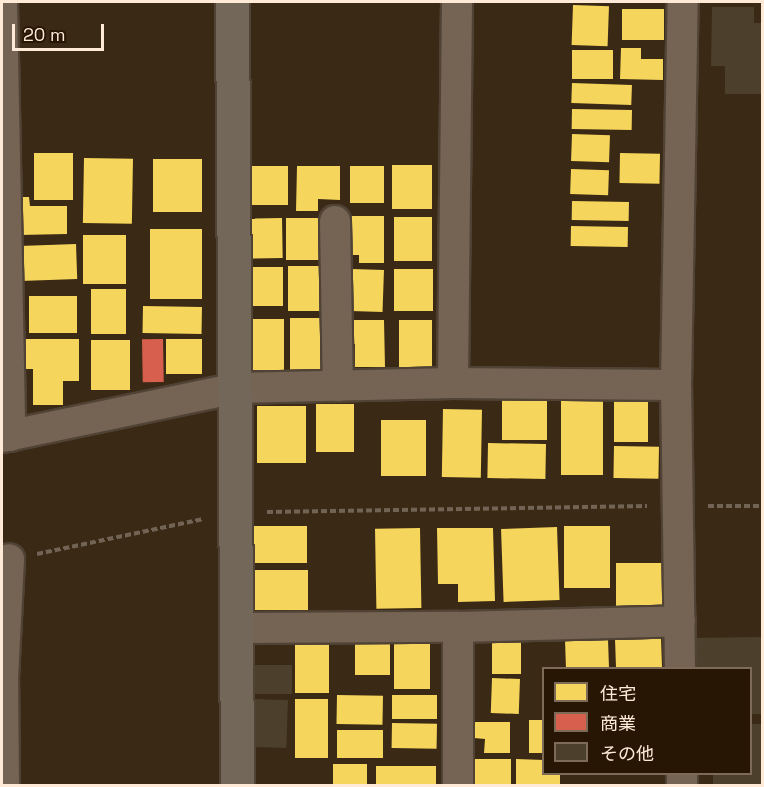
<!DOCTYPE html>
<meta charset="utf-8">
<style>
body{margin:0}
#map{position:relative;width:764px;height:787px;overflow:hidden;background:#3a2914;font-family:"Space Grotesk","Noto Sans JP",sans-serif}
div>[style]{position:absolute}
.homes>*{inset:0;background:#f6d55c;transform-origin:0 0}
.shops>*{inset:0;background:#d6604d;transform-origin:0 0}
.building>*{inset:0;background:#4c402d;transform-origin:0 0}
.path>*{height:4px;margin-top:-2px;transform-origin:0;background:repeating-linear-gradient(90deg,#716455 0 6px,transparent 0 9px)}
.roads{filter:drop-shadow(2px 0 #504335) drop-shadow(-2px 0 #504335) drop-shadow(0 2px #504335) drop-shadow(0 -2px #504335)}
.street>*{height:30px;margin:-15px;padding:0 15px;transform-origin:15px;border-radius:15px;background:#756454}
.secondary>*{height:33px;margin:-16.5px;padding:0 16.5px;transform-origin:16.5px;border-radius:16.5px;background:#726758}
span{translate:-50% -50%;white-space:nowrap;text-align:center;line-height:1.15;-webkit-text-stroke:6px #271604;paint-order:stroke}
.frame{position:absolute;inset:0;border:3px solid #feead7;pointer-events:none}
.legend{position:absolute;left:542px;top:667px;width:210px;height:108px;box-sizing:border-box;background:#271604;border:2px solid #7d6b58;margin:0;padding:8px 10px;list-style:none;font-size:18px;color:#feead7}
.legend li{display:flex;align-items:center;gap:12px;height:30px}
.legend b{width:30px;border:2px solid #7d6b58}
.scale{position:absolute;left:12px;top:24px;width:92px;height:27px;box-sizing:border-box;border:3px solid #feead7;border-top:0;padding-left:8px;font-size:18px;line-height:21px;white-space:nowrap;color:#feead7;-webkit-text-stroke:4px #271604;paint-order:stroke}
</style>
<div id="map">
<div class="homes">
<i style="left:573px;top:5px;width:36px;height:40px;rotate:2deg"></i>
<i style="left:622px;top:9px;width:42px;height:31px"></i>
<i style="clip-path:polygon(621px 48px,641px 48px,641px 59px,663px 59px,663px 80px,620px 79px)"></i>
<i style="left:572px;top:50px;width:41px;height:29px"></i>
<i style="left:572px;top:83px;width:60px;height:20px;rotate:2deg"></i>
<i style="left:572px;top:109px;width:60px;height:20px;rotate:1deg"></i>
<i style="left:572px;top:134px;width:38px;height:27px;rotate:2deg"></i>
<i style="left:34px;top:153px;width:39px;height:47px"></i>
<i style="left:620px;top:153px;width:40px;height:30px;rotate:1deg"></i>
<i style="left:84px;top:158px;width:49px;height:65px;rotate:1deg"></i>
<i style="left:153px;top:159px;width:49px;height:53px"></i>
<i style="left:392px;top:165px;width:40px;height:44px"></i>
<i style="left:288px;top:166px;width:39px;height:38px;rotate:90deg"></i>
<i style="clip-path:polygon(297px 166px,340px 166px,340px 200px,318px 199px,318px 211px,296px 211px)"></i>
<i style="left:350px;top:166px;width:34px;height:37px"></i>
<i style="left:571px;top:169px;width:38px;height:25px;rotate:2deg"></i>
<i style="clip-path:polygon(18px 197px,29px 197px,30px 206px,67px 206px,67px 234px,19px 235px)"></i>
<i style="left:572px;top:201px;width:57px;height:19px;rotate:1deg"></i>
<i style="clip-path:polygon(349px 216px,384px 216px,384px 263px,359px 263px,359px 255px,349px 255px)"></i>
<i style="left:394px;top:217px;width:38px;height:44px"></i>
<i style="left:282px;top:218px;width:40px;height:33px;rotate:89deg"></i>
<i style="left:286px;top:218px;width:37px;height:42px"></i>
<i style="left:571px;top:226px;width:57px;height:20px;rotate:1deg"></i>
<i style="left:150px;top:229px;width:52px;height:70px"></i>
<i style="left:83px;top:235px;width:43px;height:49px"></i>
<i style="left:76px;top:244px;width:35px;height:57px;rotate:88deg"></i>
<i style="left:288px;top:266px;width:35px;height:45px"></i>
<i style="left:252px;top:267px;width:31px;height:39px"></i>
<i style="left:352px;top:269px;width:32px;height:42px;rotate:2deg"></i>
<i style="left:394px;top:269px;width:39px;height:42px"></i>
<i style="left:91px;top:289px;width:35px;height:45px"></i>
<i style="left:29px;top:296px;width:48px;height:37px"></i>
<i style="left:143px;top:306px;width:59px;height:27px;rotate:1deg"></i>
<i style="left:290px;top:318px;width:34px;height:57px"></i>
<i style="left:253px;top:319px;width:31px;height:51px"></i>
<i style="clip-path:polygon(354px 320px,384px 320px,385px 367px,355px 367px,355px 344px,349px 343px,349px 328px,354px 328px)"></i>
<i style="left:399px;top:320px;width:33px;height:47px"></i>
<i style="clip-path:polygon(22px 339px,79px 339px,79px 381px,63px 381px,63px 405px,33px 405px,33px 369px,22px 369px)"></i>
<i style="left:166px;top:339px;width:36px;height:35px"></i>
<i style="left:91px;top:340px;width:39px;height:50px"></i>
<i style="left:614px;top:396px;width:34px;height:46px"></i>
<i style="left:502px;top:398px;width:45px;height:42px"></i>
<i style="left:561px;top:399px;width:42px;height:76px"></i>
<i style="left:316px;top:404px;width:38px;height:48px"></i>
<i style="left:257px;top:406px;width:49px;height:57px"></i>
<i style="left:443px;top:409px;width:39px;height:68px;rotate:1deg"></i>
<i style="left:381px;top:420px;width:45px;height:56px"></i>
<i style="left:488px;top:443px;width:58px;height:35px;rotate:1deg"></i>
<i style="left:614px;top:446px;width:45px;height:32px;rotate:1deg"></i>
<i style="left:251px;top:526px;width:56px;height:37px"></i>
<i style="left:564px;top:526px;width:46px;height:62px"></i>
<i style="left:557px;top:527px;width:73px;height:56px;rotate:88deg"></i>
<i style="left:420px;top:528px;width:80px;height:45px;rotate:89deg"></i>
<i style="clip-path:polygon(437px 528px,493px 528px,495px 601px,458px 602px,458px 584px,438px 584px)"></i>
<i style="left:616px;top:563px;width:49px;height:45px"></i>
<i style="left:308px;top:570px;width:40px;height:54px;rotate:90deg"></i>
<i style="left:661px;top:638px;width:30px;height:46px;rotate:88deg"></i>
<i style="left:608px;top:639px;width:29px;height:43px;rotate:88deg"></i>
<i style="left:295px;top:640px;width:34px;height:53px"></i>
<i style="left:492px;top:641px;width:29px;height:33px"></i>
<i style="left:355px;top:643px;width:35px;height:32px"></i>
<i style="left:394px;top:643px;width:36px;height:46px"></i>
<i style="left:492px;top:678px;width:28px;height:35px;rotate:2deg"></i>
<i style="left:337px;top:695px;width:46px;height:29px;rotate:1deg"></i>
<i style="left:392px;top:695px;width:45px;height:24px"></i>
<i style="left:295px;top:699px;width:33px;height:59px"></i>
<i style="left:529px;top:720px;width:15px;height:33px"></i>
<i style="clip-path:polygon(474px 722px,510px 722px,510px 753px,484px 753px,485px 739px,474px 738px)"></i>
<i style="left:392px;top:723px;width:45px;height:25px;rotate:1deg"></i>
<i style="left:337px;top:730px;width:46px;height:28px"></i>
<i style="left:472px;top:759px;width:39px;height:27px"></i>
<i style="clip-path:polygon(516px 759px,544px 760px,544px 774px,560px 774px,560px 786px,516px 786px)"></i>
<i style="left:333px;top:764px;width:34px;height:22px"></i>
<i style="left:376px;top:766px;width:60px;height:20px"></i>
</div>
<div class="shops">
<i style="left:163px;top:339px;width:43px;height:21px;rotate:89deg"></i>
</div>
<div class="building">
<i style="clip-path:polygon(712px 7px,754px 7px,754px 23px,762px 23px,762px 94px,725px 94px,725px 66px,711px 66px)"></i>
<i style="clip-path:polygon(762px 637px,762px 714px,750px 714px,750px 668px,692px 668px,691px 638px)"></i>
<i style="left:254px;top:665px;width:38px;height:29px"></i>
<i style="left:255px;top:699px;width:33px;height:48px;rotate:2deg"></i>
<i style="clip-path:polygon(750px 724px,762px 724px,762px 786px,713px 786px,713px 774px,750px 774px)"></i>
</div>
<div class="path">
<i style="left:708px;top:506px;width:54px"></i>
<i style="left:267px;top:512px;width:380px;rotate:-0.9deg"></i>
<i style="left:37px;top:554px;width:170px;rotate:-11.9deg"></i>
</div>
<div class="roads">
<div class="street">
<i style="left:2px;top:2px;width:434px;rotate:88.9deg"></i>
<i style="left:335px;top:221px;width:165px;rotate:89deg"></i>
<i style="left:453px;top:383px;width:381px;rotate:-89.4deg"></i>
<i style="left:2px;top:437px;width:239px;rotate:-11.8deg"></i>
<i style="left:236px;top:388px;width:217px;rotate:-1.3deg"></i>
<i style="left:453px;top:383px;width:223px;rotate:0.5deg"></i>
<i style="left:458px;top:627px;width:159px;rotate:90deg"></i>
<i style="left:237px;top:628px;width:221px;rotate:-0.3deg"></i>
<i style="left:458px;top:627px;width:222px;rotate:-1.5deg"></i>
<i style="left:680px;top:668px;width:283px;rotate:-90.8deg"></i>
<i style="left:676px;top:385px;width:383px;rotate:-89deg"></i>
<i style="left:682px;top:774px;width:12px;rotate:90deg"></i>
<i style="left:4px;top:786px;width:108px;rotate:-90.5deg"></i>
<i style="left:3px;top:678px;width:119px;rotate:-87.1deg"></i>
</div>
<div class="secondary">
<i style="left:232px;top:2px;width:784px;rotate:89.63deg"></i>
</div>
</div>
<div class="frame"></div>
<ul class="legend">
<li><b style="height:16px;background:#f6d55c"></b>住宅</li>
<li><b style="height:16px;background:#d6604d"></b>商業</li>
<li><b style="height:16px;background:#4c402d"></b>その他</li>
</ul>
<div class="scale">20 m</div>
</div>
